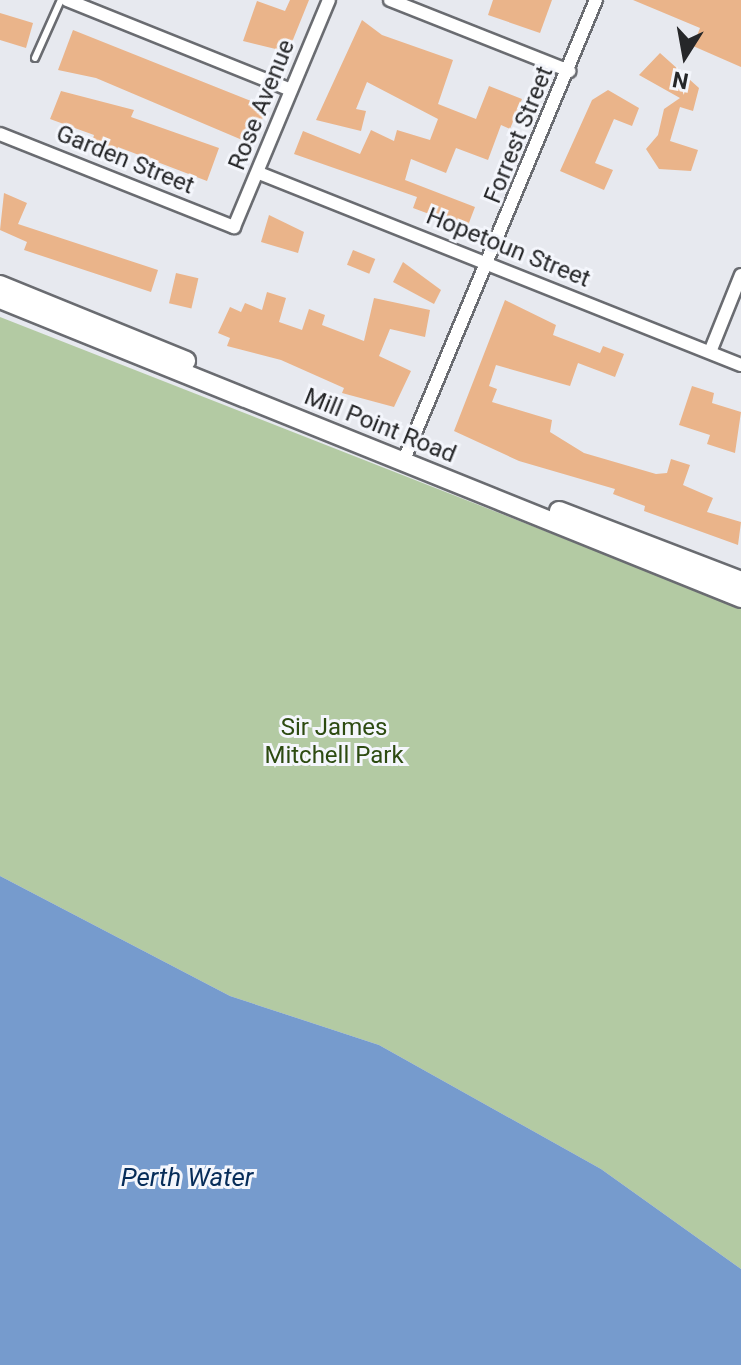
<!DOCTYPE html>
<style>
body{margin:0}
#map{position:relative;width:741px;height:1365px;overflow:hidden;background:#e7e9ef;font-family:Roboto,sans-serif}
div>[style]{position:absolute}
.green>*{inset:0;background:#b3caa3}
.water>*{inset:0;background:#769bcd}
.building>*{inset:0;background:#eab48a;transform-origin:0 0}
.roads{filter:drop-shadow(2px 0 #6a6c71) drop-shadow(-2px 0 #6a6c71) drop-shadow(0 2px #6a6c71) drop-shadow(0 -2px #6a6c71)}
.lane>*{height:6px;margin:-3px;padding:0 3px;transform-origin:3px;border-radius:3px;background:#fff}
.street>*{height:12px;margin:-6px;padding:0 6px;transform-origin:6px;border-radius:6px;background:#fff}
.secondary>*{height:18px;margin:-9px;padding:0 9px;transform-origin:9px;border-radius:9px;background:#fff}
span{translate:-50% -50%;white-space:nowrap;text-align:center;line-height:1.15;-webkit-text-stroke:6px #f4f6fc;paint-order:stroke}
.street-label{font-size:24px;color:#262729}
.park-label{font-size:24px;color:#2d4b11}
.water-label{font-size:26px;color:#062c59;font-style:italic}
.north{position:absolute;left:645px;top:16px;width:80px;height:80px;-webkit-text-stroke:6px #f4f6fc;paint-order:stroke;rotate:191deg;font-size:22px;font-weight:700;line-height:32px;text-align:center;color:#262729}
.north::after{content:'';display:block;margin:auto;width:28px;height:36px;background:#262729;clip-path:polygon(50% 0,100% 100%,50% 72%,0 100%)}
</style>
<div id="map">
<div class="green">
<i style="clip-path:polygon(0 317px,741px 608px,741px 1269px,601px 1169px,379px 1045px,230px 996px,0 876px)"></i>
</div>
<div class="water">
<i style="clip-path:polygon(0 876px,230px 996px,379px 1045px,601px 1169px,741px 1269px,741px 1365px,0 1365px)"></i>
</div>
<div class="building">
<i style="clip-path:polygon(290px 0,309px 0,288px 52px,243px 41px,257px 1px,285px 11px)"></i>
<i style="clip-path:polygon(493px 0,552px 0,540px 33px,488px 15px)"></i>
<i style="clip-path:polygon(633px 0,741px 0,741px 67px,693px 46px,700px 28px)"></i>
<i style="clip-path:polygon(0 13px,33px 23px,26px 48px,0 40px)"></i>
<i style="clip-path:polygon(362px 20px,382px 35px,453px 60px,438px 104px,476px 119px,489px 86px,522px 99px,510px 129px,501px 125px,488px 160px,456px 148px,446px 173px,411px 159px,405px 180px,475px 207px,467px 228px,413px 208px,417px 197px,294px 154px,303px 131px,360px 154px,371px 130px,394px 141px,397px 130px,430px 140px,438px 119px,367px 82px,356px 109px,366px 111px,361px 131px,316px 120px)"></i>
<i style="clip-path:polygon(73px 30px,266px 107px,254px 145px,96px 78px,58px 70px)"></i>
<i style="clip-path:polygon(660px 53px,699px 88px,693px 111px,680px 107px,670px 141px,698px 150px,691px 171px,659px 169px,646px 149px,658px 135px,664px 109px,680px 98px,639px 75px)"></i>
<i style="clip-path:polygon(608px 90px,639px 108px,632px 126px,614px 119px,595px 163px,613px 170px,604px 190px,560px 171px,592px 100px)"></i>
<i style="clip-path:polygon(61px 91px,134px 110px,131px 117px,219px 148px,207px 181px,118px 147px,116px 152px,92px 142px,94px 135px,50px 119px)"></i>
<i style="clip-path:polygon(4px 193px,27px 203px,18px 224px,158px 270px,151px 292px,24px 250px,27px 242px,0 230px)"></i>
<i style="clip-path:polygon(269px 215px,304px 232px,298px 253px,261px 242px)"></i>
<i style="left:353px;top:250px;width:24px;height:16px;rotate:22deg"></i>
<i style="clip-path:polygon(403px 262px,441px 290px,434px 304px,393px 282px)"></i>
<i style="left:176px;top:273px;width:23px;height:31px;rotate:13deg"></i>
<i style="clip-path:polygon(267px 292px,286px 298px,279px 322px,302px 330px,309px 309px,325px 315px,322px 325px,364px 341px,374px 298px,430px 310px,425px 337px,390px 329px,379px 356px,411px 371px,394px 407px,342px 393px,344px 388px,281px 360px,227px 346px,230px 338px,218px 333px,230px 307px,241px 312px,245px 303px,262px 310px)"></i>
<i style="clip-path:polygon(505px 300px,556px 325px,553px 335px,600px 353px,603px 346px,624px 354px,615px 377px,578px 363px,570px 386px,496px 365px,489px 386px,497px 389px,492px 402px,552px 420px,550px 432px,584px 453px,656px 474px,667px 473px,671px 459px,690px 465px,683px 485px,713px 498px,707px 512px,741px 522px,738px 545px,644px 511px,645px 506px,613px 494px,615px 489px,519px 461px,454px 431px)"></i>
<i style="clip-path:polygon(692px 386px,714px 393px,712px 403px,741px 412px,735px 453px,707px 444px,710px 435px,679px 425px)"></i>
</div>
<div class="roads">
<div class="lane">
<i style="left:35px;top:58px;width:64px;rotate:-65.9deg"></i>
</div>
<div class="street">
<i style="left:67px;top:0;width:241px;rotate:21.9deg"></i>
<i style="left:390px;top:0;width:193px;rotate:21.6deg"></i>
<i style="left:0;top:134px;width:252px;rotate:21.7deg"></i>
<i style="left:234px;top:227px;width:246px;rotate:-67.3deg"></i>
<i style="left:259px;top:173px;width:519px;rotate:21.72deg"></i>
<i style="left:710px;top:352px;width:83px;rotate:-68.1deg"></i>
<i style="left:403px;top:462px;width:501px;rotate:-67.33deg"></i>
</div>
<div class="secondary">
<i style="left:0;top:285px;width:201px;rotate:22.2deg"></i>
<i style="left:0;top:299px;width:799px;rotate:21.97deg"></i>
<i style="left:559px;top:511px;width:195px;rotate:21deg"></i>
</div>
</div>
<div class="street-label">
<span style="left:262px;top:105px;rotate:-68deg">Rose Avenue</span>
<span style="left:519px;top:135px;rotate:-68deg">Forrest Street</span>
<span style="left:125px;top:160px;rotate:22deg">Garden Street</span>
<span style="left:508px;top:248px;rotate:22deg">Hopetoun Street</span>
<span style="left:380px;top:426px;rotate:22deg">Mill Point Road</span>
</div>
<div class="park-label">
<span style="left:334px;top:742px">Sir James<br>Mitchell Park</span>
</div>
<div class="water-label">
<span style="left:187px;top:1178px">Perth Water</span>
</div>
<div class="north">N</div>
</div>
